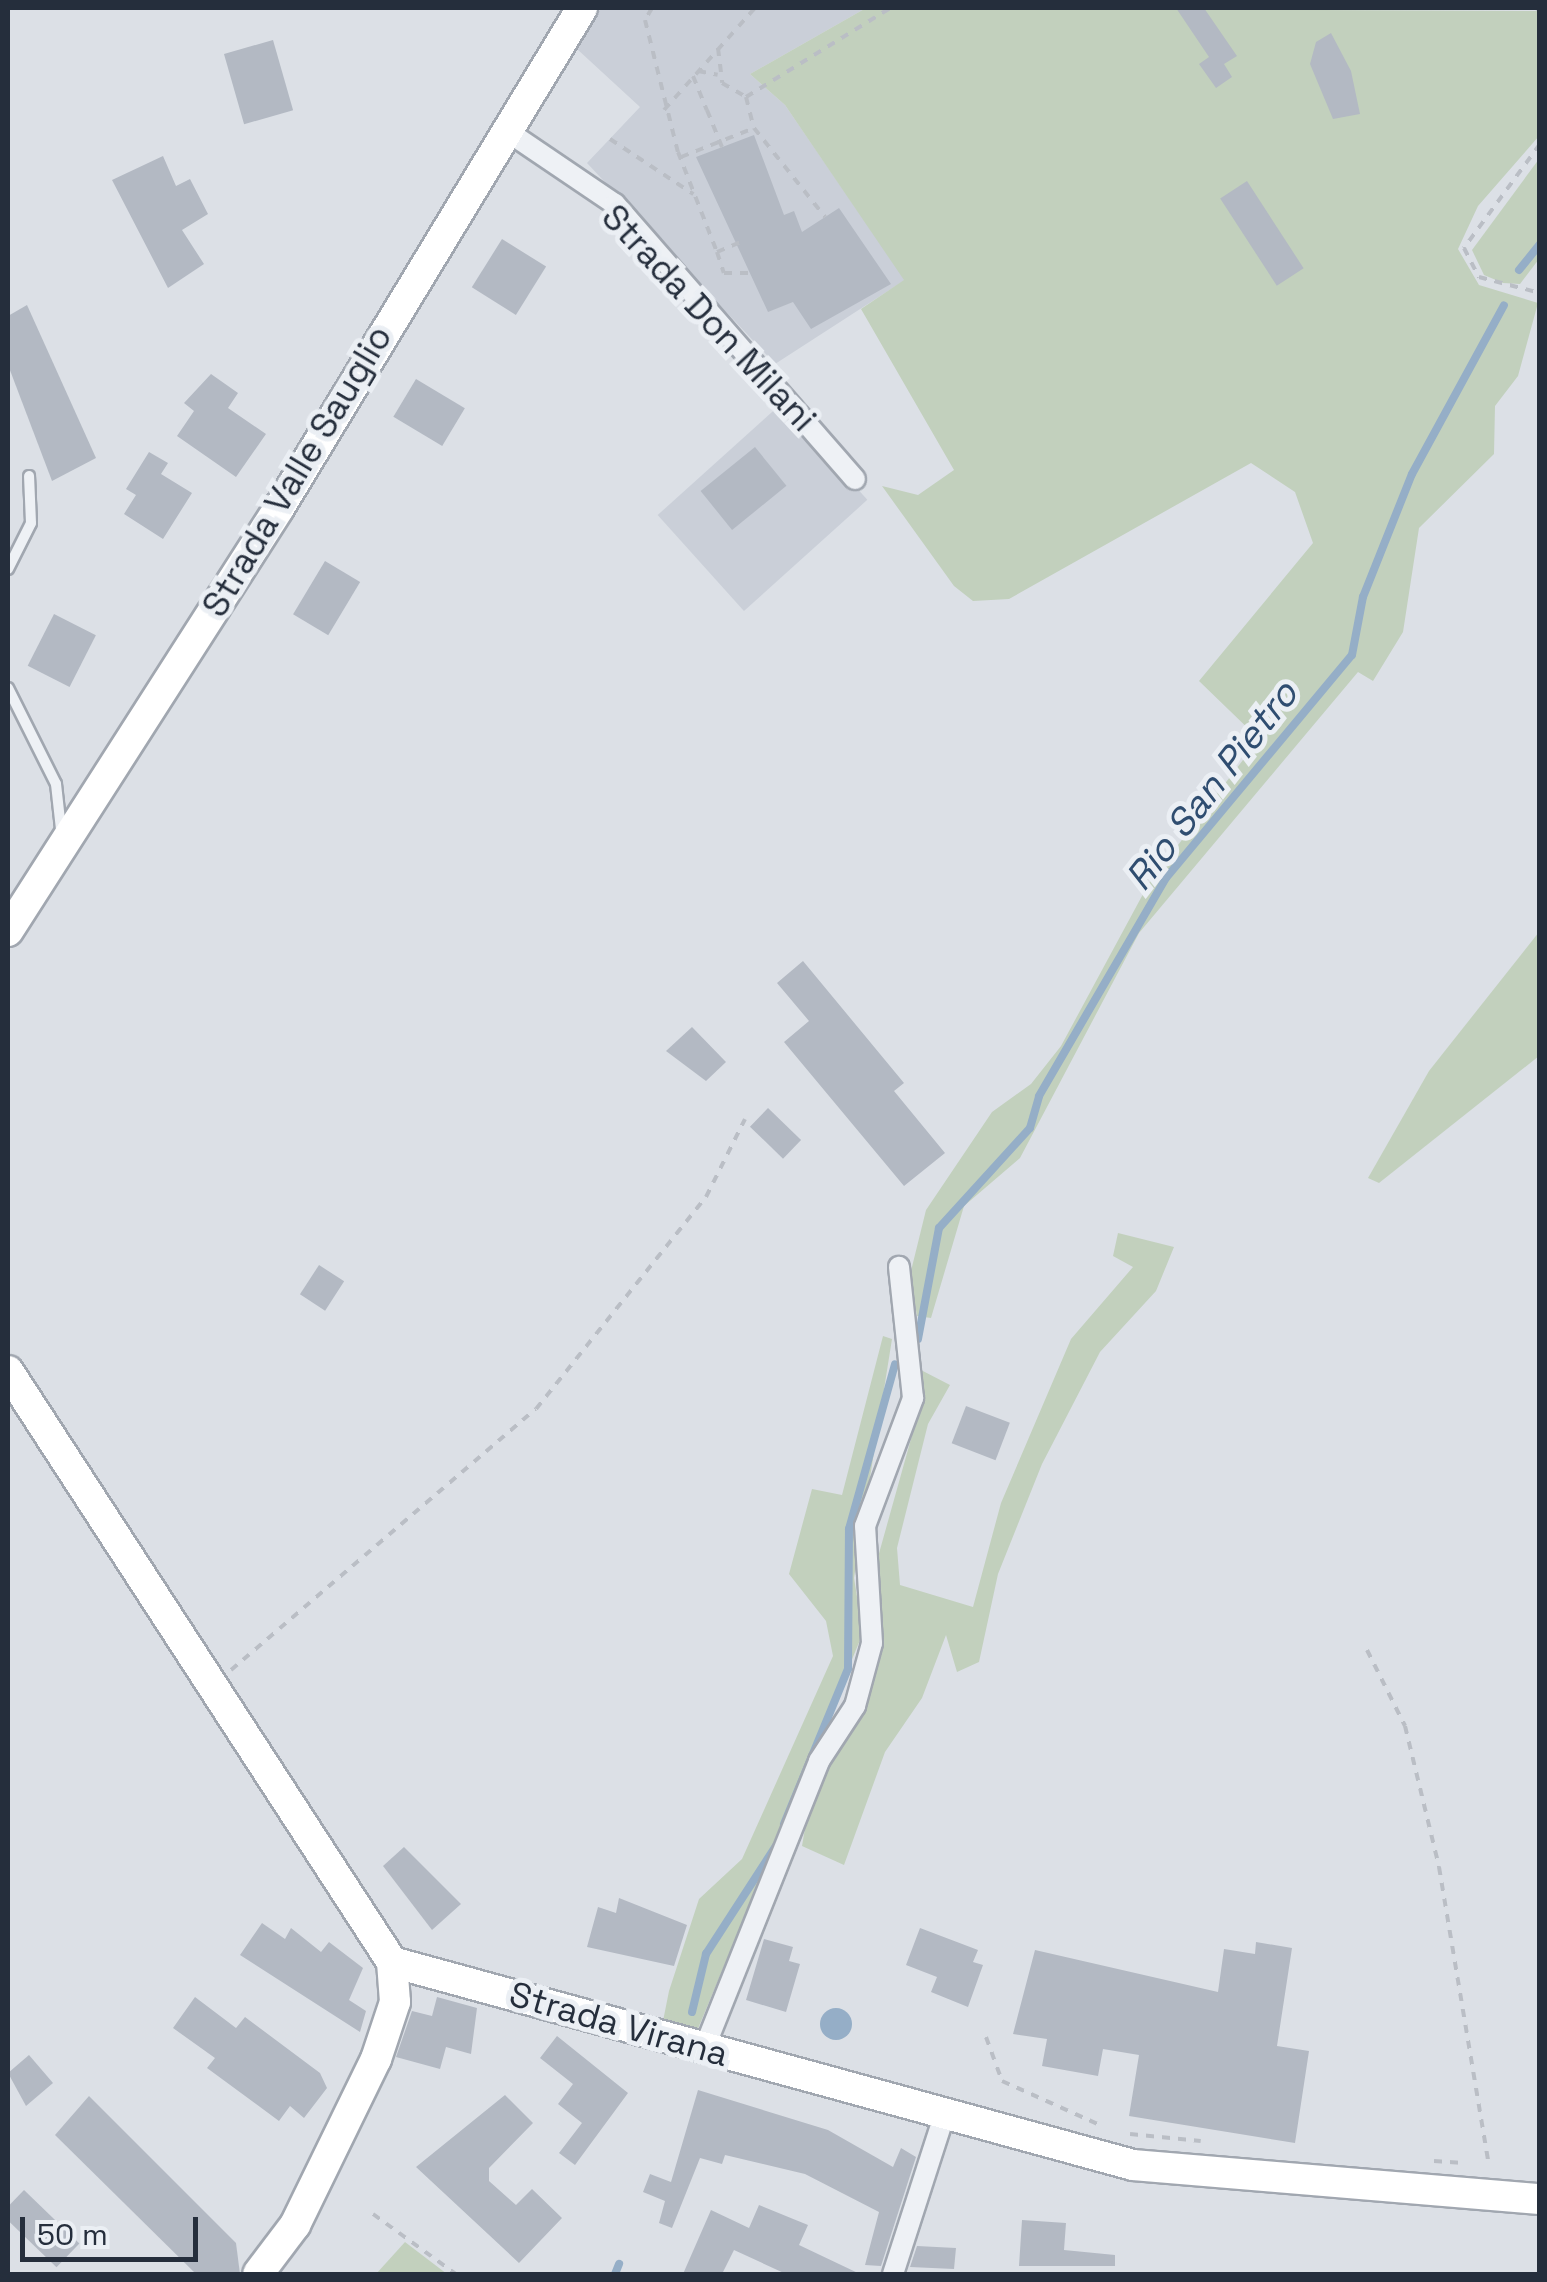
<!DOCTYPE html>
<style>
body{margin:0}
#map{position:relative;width:1547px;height:2282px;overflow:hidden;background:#dce0e6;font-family:"Space Grotesk",sans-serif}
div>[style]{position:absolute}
.built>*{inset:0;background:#cacfd8;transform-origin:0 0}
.green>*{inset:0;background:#c2d0bd}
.water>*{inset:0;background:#95aec7}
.round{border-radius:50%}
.stream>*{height:8px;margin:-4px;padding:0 4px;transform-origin:4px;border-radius:4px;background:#95aec7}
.building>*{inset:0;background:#b3b9c3;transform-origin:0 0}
.path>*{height:4px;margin-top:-2px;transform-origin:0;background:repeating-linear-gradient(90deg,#babec5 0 8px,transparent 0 16px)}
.roads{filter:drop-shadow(2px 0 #a1a7b0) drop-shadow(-2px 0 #a1a7b0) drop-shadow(0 2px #a1a7b0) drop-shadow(0 -2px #a1a7b0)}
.lane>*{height:10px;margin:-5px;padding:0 5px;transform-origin:5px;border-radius:5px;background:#eef1f5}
.street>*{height:20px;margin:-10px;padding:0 10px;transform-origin:10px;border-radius:10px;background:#eef1f5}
.secondary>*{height:30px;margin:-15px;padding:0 15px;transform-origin:15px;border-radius:15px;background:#fff}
.path-bridge>*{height:4px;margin-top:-2px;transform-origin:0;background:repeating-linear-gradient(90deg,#babec5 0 8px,transparent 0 16px)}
span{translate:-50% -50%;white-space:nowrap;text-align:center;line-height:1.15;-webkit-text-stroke:10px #ebeff4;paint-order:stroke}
.street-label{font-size:35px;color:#252e3c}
.water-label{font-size:38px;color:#2f4d70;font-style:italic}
.frame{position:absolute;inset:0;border:10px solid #252e3c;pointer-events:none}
.scale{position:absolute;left:20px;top:2217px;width:178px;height:45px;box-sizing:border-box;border:5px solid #252e3c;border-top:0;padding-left:12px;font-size:30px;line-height:35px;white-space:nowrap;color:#252e3c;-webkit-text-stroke:8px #ebeff4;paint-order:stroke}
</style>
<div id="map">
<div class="built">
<i style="clip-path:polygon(601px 8px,866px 8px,750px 74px,785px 105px,905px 280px,775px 364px,587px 163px,640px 107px,577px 49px)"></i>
<i style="left:781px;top:404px;width:129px;height:166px;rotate:48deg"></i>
</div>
<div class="green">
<i style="clip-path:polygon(866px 8px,1539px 11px,1539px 136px,1478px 206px,1458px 249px,1479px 285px,1538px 303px,1518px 376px,1495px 406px,1494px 454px,1419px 528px,1403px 632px,1373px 681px,1358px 672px,1139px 933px,1020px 1158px,964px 1206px,931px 1318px,917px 1316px,910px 1275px,926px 1210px,992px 1112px,1031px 1084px,1061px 1046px,1149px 883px,1259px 739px,1199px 681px,1313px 543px,1295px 492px,1251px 463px,1009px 599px,973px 601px,954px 586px,882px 486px,918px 495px,954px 470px,861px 309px,904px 280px,785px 105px,750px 74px)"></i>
<i style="clip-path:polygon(1539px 159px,1539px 259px,1520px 284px,1503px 283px,1484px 275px,1472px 250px)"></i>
<i style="clip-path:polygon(1539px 932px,1539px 1056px,1379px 1183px,1368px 1178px,1429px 1071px)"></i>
<i style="clip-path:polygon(1118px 1233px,1174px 1247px,1156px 1291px,1100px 1352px,1042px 1464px,998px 1574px,979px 1662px,957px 1672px,946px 1635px,922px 1698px,885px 1752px,844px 1865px,802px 1846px,810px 1799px,858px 1712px,871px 1582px,923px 1396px,919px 1369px,950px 1385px,928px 1424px,897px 1548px,900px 1585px,973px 1607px,1001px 1503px,1071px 1339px,1133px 1267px,1113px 1256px)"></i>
<i style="clip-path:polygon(883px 1336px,892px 1339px,854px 1578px,863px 1633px,697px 2031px,663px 2021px,669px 1991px,699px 1899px,742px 1859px,833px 1656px,826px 1621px,789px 1574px,812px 1489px,842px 1495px)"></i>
<i style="clip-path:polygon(405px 2242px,447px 2274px,376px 2274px)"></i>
</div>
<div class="water">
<i class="round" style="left:820px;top:2008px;width:32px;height:32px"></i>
</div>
<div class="stream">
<i style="left:1519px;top:270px;width:33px;rotate:-51deg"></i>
<i style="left:918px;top:1339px;width:113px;rotate:-79.3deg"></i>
<i style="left:939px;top:1228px;width:135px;rotate:-47.7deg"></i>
<i style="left:1030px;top:1128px;width:33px;rotate:-74deg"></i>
<i style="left:1039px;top:1096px;width:252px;rotate:-59.8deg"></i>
<i style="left:1166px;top:878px;width:290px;rotate:-50.2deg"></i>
<i style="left:1352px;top:655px;width:59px;rotate:-79.3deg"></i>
<i style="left:1363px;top:597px;width:132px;rotate:-68.3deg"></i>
<i style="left:1412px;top:474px;width:192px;rotate:-61.4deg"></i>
<i style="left:784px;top:1824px;width:168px;rotate:-67.6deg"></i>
<i style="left:848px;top:1669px;width:140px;rotate:-89.6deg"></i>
<i style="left:849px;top:1529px;width:171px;rotate:-74.4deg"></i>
<i style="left:692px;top:2012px;width:60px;rotate:-76.4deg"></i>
<i style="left:706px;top:1954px;width:129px;rotate:-57.1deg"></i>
<i style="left:615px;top:2274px;width:11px;rotate:-68deg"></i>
</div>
<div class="building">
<i style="clip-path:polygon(1176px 8px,1204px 8px,1237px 56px,1224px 64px,1232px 77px,1216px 88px,1199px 64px,1209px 57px)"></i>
<i style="clip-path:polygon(1331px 33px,1351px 71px,1360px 114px,1333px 119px,1310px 64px,1316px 42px)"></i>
<i style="left:273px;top:40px;width:73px;height:51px;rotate:74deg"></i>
<i style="clip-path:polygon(754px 135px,784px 215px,794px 211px,802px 232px,839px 208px,891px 284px,811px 329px,793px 302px,768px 312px,696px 157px)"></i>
<i style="clip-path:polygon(163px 156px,176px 186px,190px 179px,208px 214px,182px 230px,204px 264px,168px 288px,112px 180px)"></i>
<i style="left:1247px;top:181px;width:104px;height:32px;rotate:57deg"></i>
<i style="left:502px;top:239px;width:52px;height:57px;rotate:32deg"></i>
<i style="clip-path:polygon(27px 305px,96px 458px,52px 481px,8px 365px,8px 316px)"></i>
<i style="clip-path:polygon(211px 374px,238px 393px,228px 408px,266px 434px,236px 477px,177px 436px,194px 411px,184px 403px)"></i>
<i style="left:416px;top:379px;width:57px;height:44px;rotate:31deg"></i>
<i style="left:755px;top:447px;width:50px;height:70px;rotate:51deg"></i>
<i style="clip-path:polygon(149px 452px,168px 463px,161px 474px,192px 493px,163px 539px,124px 514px,136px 495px,126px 489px)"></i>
<i style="left:325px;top:561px;width:41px;height:62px;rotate:31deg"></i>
<i style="left:54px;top:614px;width:47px;height:58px;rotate:27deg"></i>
<i style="clip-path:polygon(803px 961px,904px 1083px,894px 1091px,945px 1153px,904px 1186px,784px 1042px,809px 1021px,777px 983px)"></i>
<i style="clip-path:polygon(692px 1027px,726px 1062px,706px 1081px,666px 1051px)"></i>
<i style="left:768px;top:1108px;width:46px;height:26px;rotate:44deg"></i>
<i style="left:319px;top:1265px;width:30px;height:35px;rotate:33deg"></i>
<i style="left:966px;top:1406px;width:47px;height:40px;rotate:21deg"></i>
<i style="clip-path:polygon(404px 1847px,461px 1904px,432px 1930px,383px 1866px)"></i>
<i style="clip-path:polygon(619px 1898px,687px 1925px,674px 1966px,587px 1947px,598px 1907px,616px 1913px)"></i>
<i style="clip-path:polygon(262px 1923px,285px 1939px,291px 1928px,321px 1952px,329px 1942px,363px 1968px,349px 2000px,366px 2011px,360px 2032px,240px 1955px)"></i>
<i style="clip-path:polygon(920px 1928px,978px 1950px,973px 1962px,983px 1965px,968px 2007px,931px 1992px,937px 1977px,906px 1965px)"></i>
<i style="clip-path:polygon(764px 1939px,793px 1947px,789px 1961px,800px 1964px,786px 2012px,746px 2000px)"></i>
<i style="clip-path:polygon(1256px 1942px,1292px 1948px,1277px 2046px,1309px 2051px,1295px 2143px,1129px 2116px,1139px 2055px,1103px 2049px,1098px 2076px,1042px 2066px,1047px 2039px,1013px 2034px,1035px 1950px,1218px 1992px,1224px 1949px,1255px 1954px)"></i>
<i style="clip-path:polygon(195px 1997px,236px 2028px,245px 2017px,320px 2073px,327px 2088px,304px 2118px,290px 2106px,279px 2121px,207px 2068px,215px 2058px,173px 2028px)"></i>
<i style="clip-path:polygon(437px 1997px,477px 2008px,471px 2054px,446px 2047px,440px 2069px,396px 2057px,412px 2011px,432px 2016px)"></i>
<i style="clip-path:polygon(557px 2036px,628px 2093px,575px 2165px,559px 2153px,582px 2123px,558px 2104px,573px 2084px,540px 2058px)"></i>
<i style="clip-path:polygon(29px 2055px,53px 2083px,26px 2106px,8px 2073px)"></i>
<i style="clip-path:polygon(698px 2090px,828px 2130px,893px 2167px,901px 2148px,916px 2157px,881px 2266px,865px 2265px,879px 2212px,805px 2174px,725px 2155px,722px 2164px,700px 2158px,672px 2228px,659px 2223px,665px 2201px,643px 2192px,650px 2174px,671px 2182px)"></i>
<i style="clip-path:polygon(505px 2095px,533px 2123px,489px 2168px,489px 2181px,516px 2205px,532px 2189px,562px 2218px,519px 2263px,416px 2167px)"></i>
<i style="clip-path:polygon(89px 2096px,236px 2243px,240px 2274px,196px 2274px,55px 2135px)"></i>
<i style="left:24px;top:2190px;width:77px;height:33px;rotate:44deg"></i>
<i style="clip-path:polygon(759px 2205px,808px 2225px,799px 2245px,860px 2274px,786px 2274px,734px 2250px,722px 2274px,683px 2274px,711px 2210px,749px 2228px)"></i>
<i style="clip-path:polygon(1022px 2220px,1066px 2223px,1064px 2250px,1115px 2255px,1115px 2266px,1019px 2266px)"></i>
<i style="clip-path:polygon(917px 2246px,956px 2248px,954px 2269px,910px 2267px)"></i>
</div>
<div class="path">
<i style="left:652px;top:8px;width:14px;rotate:120deg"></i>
<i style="left:645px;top:20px;width:136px;rotate:76deg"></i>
<i style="left:678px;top:152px;width:107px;rotate:68.7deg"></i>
<i style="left:717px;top:252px;width:26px;rotate:-23deg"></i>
<i style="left:1536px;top:8px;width:5px;rotate:37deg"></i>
<i style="left:718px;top:48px;width:35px;rotate:83deg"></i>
<i style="left:722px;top:83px;width:28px;rotate:30deg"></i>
<i style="left:746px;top:97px;width:169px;rotate:-31.7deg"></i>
<i style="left:698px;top:71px;width:20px;rotate:11deg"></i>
<i style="left:693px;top:76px;width:37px;rotate:68deg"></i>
<i style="left:746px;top:97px;width:32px;rotate:76deg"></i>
<i style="left:754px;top:128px;width:114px;rotate:51.4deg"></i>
<i style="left:664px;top:110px;width:137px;rotate:-48.3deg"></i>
<i style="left:610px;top:139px;width:100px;rotate:33.5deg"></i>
<i style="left:1540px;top:144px;width:129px;rotate:126.2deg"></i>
<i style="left:1464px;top:248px;width:33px;rotate:63deg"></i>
<i style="left:1479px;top:277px;width:63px;rotate:14.7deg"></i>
<i style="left:681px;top:157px;width:79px;rotate:-21.7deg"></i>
<i style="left:717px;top:252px;width:22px;rotate:72deg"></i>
<i style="left:724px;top:273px;width:29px"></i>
<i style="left:1367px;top:1650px;width:85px;rotate:63.4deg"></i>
<i style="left:1405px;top:1726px;width:145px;rotate:76.4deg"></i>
<i style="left:1439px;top:1867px;width:303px;rotate:80.5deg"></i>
<i style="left:231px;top:1670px;width:401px;rotate:-40.6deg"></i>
<i style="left:536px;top:1409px;width:272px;rotate:-51.3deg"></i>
<i style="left:706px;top:1197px;width:87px;rotate:-63.4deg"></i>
<i style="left:986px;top:2037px;width:47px;rotate:70deg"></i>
<i style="left:1002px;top:2081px;width:110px;rotate:24.2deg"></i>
<i style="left:1130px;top:2134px;width:71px;rotate:5.6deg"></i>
<i style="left:1434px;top:2161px;width:26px;rotate:4deg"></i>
<i style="left:373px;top:2214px;width:102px;rotate:35.9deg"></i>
</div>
<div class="roads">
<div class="lane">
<i style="left:8px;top:569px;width:51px;rotate:-63.4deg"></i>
<i style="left:31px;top:523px;width:47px;rotate:-92.4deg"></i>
<i style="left:8px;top:688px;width:107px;rotate:63.4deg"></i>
<i style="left:56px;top:784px;width:45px;rotate:83.7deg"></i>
</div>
<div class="street">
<i style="left:507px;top:131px;width:130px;rotate:34.1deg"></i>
<i style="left:615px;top:204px;width:365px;rotate:48.9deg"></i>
<i style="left:704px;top:2049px;width:310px;rotate:-68.2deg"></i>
<i style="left:819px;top:1761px;width:66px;rotate:-56.8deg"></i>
<i style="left:855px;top:1706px;width:65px;rotate:-74.9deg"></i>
<i style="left:872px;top:1643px;width:117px;rotate:-93.4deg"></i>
<i style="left:865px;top:1526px;width:137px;rotate:-69.4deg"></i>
<i style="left:913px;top:1398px;width:132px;rotate:-96.1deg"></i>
<i style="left:893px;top:2274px;width:166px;rotate:-72.1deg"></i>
</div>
<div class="secondary">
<i style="left:8px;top:931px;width:502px;rotate:-57.35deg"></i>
<i style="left:279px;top:508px;width:585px;rotate:-58.78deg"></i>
<i style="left:8px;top:1371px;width:705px;rotate:56.99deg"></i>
<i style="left:392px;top:1962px;width:40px;rotate:85.7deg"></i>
<i style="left:395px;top:2002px;width:60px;rotate:108.4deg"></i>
<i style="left:376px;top:2059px;width:185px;rotate:116deg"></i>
<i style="left:295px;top:2225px;width:61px;rotate:127.1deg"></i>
<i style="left:392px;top:1962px;width:768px;rotate:15.32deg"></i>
<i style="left:1133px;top:2165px;width:408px;rotate:4.8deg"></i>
</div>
</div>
<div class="path-bridge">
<i style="left:707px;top:110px;width:40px;rotate:68deg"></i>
</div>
<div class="street-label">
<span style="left:709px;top:318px;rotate:47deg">Strada Don Milani</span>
<span style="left:297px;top:471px;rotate:-59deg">Strada Valle Sauglio</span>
<span style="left:619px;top:2024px;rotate:16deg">Strada Virana</span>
</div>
<div class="water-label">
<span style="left:1212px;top:786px;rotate:-52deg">Rio San Pietro</span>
</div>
<div class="frame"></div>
<div class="scale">50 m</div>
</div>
